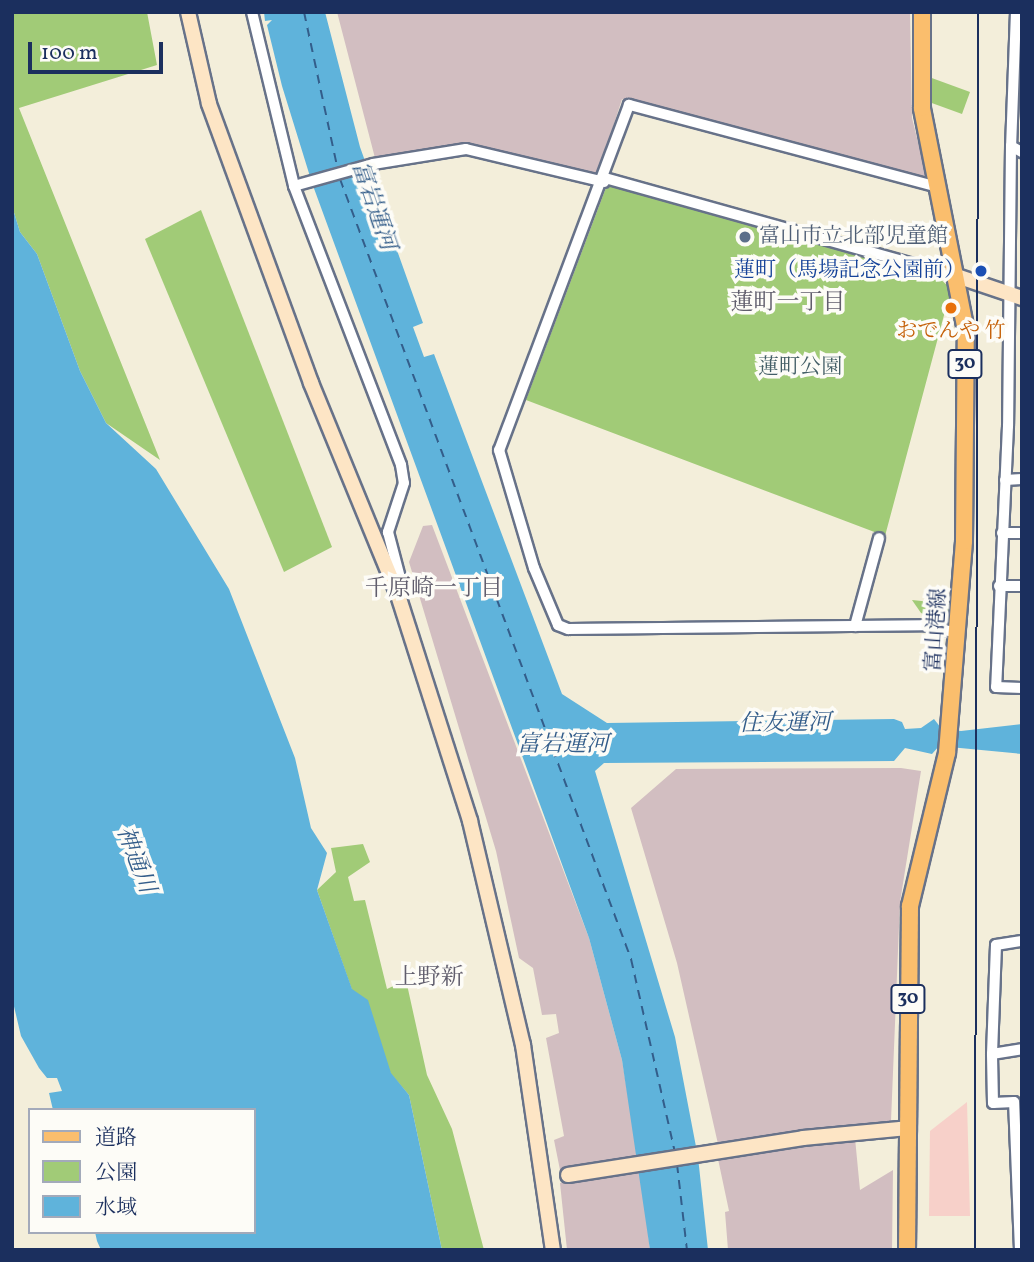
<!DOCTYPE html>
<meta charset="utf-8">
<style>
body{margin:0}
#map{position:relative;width:1034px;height:1262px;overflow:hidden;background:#f3eeda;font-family:Vollkorn,"Noto Serif JP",serif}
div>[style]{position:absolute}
.built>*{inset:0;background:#f7d0c9}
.industrial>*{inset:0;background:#d2bec1}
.green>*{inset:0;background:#a1cb77}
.water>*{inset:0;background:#5fb3db}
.ferry>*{height:2px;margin-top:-1px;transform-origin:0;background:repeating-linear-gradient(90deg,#335d8a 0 9px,transparent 0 16px)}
.roads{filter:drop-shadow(2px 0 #677289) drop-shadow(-2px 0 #677289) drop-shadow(0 2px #677289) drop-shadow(0 -2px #677289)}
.street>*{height:10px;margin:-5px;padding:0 5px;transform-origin:5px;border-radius:5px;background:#fff}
.secondary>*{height:14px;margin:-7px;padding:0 7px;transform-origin:7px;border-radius:7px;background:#fde5c5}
.primary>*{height:16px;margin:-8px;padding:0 8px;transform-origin:8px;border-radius:8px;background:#fabe6d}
.tram>*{height:2px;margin:-1px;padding:0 1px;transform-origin:1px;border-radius:1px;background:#1b2f5e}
.dots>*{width:19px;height:19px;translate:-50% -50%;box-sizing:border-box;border:4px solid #fdfcf7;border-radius:50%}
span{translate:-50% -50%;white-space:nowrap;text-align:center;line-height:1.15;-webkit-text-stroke:7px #fdfcf7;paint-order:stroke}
.shield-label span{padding:2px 5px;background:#fdfcf7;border:2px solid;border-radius:5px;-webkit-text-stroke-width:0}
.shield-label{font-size:19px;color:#1b2f5e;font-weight:700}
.service-label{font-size:21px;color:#4e5e75}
.left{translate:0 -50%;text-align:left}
.transit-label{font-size:21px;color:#164399}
.right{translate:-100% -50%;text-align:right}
.food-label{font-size:21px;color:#c56008}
.park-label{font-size:21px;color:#435e66}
.street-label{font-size:21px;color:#1b2f5e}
.water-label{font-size:23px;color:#335d8a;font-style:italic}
.neighbourhood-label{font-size:23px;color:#615e6d}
.frame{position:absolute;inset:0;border:14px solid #1b2f5e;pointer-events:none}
.legend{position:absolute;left:28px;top:1108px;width:228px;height:126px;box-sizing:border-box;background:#fdfcf7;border:2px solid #a3aaba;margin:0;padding:9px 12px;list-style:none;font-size:21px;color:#1b2f5e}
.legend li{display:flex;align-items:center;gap:14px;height:35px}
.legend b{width:35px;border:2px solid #a3aaba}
.scale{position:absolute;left:28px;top:42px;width:135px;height:32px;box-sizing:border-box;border:4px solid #1b2f5e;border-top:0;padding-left:9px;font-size:21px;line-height:24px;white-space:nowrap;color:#1b2f5e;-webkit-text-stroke:5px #fdfcf7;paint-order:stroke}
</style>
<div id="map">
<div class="built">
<i style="clip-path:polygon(967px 1102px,970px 1216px,929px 1216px,930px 1131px)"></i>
</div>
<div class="industrial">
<i style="clip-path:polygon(337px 12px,910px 12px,912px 118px,926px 174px,924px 178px,622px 99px,597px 177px,468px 146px,375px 158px)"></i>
<i style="clip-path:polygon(432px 525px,589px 938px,622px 1060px,638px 1156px,560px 1170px,554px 1140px,564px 1136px,546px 1038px,559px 1033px,556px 1014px,542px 1015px,533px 968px,519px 958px,496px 851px,409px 562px,423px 526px)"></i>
<i style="clip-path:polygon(901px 768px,921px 771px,900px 902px,891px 1121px,718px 1144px,677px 963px,631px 808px,676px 769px)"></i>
<i style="clip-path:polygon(855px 1138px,860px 1190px,893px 1170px,892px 1250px,728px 1250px,725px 1212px,729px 1211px,718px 1159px)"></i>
<i style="clip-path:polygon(641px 1168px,650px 1250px,567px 1250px,560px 1183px)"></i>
</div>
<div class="green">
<i style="clip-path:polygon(12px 12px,147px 12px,157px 65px,19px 108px,160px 460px,106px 423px,80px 371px,37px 254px,20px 232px,12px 206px)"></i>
<i style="clip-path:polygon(929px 77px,970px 92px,962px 114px,929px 102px)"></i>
<i style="clip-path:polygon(607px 185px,936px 275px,950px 288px,952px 301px,947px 304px,885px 536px,526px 400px)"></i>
<i style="clip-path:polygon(201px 210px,332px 547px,284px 572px,145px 239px)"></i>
<i style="clip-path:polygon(912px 600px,950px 604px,950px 625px,921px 613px)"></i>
<i style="clip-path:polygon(363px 844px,370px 862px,348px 877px,354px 901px,365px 900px,387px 989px,406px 980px,427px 1075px,452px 1129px,484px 1250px,442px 1250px,409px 1095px,391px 1074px,352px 990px,317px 890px,336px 872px,331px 848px)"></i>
</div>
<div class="water">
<i style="clip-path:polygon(264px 12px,325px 12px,360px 147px,423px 323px,413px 327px,424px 357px,434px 354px,562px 694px,607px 723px,894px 719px,902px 722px,905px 729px,921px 728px,934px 719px,941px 728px,961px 731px,1022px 724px,1022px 754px,939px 746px,932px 754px,905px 748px,894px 761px,604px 763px,595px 771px,675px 1037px,698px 1157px,708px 1250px,650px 1250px,622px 1060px,589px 938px,312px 183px,282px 86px,267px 25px,272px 20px,265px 21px)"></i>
<i style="clip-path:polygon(12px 206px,20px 232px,37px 254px,80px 371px,106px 423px,156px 469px,229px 589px,295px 758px,311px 828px,327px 853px,317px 890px,352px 989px,368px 1000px,391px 1073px,409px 1095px,442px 1250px,101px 1250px,97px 1241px,95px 1232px,254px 1232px,254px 1110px,53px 1110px,49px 1093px,62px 1091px,57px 1078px,47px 1078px,39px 1068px,21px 1036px,12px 998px)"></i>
</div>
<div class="ferry">
<i style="left:304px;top:12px;width:162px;rotate:77.9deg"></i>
<i style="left:340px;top:179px;width:833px;rotate:69.54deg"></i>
<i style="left:631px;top:959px;width:198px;rotate:77.2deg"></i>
<i style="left:677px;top:1164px;width:87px;rotate:83.4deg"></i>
</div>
<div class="roads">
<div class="street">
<i style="left:252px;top:12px;width:179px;rotate:76.4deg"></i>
<i style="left:294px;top:186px;width:299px;rotate:69deg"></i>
<i style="left:401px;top:465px;width:18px;rotate:81deg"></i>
<i style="left:404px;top:483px;width:52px;rotate:108.1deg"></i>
<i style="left:388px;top:532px;width:59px;rotate:75.3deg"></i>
<i style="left:403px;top:589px;width:8px;rotate:130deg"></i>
<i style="left:1016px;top:12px;width:134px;rotate:92.1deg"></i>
<i style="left:1011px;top:146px;width:13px;rotate:29deg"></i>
<i style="left:1011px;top:146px;width:280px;rotate:90.6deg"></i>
<i style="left:1008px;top:426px;width:261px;rotate:92.6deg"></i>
<i style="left:996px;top:687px;width:26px;rotate:2deg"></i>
<i style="left:605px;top:178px;width:365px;rotate:15.6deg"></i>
<i style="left:294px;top:186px;width:82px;rotate:-15.6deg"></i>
<i style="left:373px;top:164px;width:94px;rotate:-9.2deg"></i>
<i style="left:466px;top:149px;width:142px;rotate:13.4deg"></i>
<i style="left:938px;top:187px;width:320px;rotate:-165.1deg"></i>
<i style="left:629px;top:105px;width:369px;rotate:110.6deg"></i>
<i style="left:499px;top:450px;width:123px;rotate:73.5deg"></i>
<i style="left:534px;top:568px;width:62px;rotate:67.2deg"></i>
<i style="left:558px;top:625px;width:11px;rotate:22deg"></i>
<i style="left:568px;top:629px;width:355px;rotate:-0.6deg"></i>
<i style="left:923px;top:625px;width:37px;rotate:13deg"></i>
<i style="left:1005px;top:480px;width:17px;rotate:-3deg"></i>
<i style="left:1002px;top:533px;width:20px"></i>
<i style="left:999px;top:586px;width:23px"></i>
<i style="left:855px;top:626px;width:91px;rotate:-74.7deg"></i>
<i style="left:992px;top:1054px;width:109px;rotate:-87.9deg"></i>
<i style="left:996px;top:945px;width:26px;rotate:-9deg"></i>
<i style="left:1020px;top:1250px;width:148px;rotate:-92.3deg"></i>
<i style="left:1014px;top:1102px;width:21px;rotate:177deg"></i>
<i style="left:993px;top:1103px;width:49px;rotate:-91.2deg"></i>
<i style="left:992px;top:1054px;width:30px;rotate:-9deg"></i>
</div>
<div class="secondary">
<i style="left:188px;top:12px;width:94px;rotate:77.1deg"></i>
<i style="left:209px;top:104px;width:297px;rotate:69.9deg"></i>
<i style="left:311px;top:383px;width:229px;rotate:67.7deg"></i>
<i style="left:398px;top:595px;width:237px;rotate:72.3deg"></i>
<i style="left:470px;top:821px;width:230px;rotate:76.7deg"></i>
<i style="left:523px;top:1045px;width:207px;rotate:81.7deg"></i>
<i style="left:957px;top:276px;width:69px;rotate:18.7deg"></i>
<i style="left:568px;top:1175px;width:238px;rotate:-8.9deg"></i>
<i style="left:803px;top:1138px;width:105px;rotate:-5.4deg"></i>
</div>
<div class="primary">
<i style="left:907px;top:1250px;width:344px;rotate:-89.5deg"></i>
<i style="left:910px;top:906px;width:157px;rotate:-76.4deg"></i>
<i style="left:947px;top:753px;width:213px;rotate:-85.4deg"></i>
<i style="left:964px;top:541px;width:210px;rotate:-89.5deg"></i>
<i style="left:966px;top:331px;width:227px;rotate:-101.2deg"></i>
<i style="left:922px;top:108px;width:96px;rotate:-90deg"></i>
</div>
</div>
<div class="tram">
<i style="left:975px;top:1250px;width:1238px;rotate:-89.86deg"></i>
</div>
<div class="dots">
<i style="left:745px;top:237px;background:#5c6f8a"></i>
<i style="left:981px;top:271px;background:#1a4fb4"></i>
<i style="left:951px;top:308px;background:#e8710a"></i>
</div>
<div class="shield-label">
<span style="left:965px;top:364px">30</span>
<span style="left:908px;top:999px">30</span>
</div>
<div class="service-label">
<span class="left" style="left:759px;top:237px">富山市立北部児童館</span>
</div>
<div class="transit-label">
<span class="right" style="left:965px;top:271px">蓮町（馬場記念公園前）</span>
</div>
<div class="food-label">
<span style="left:951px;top:332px">おでんや 竹</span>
</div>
<div class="park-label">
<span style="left:800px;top:368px">蓮町公園</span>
</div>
<div class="street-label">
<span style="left:937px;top:630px;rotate:-86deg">富山港線</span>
</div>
<div class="water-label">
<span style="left:373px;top:206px;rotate:71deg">富岩運河</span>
<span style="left:785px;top:724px;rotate:-1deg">住友運河</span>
<span style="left:563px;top:745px">富岩運河</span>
<span style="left:135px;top:860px;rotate:69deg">神通川</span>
</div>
<div class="neighbourhood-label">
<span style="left:788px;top:303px">蓮町一丁目</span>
<span style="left:434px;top:589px">千原崎一丁目</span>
<span style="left:429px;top:978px">上野新</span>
</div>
<div class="frame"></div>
<ul class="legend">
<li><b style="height:9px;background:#fabe6d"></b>道路</li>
<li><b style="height:19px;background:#a1cb77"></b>公園</li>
<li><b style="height:19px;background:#5fb3db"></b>水域</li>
</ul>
<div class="scale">100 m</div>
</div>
